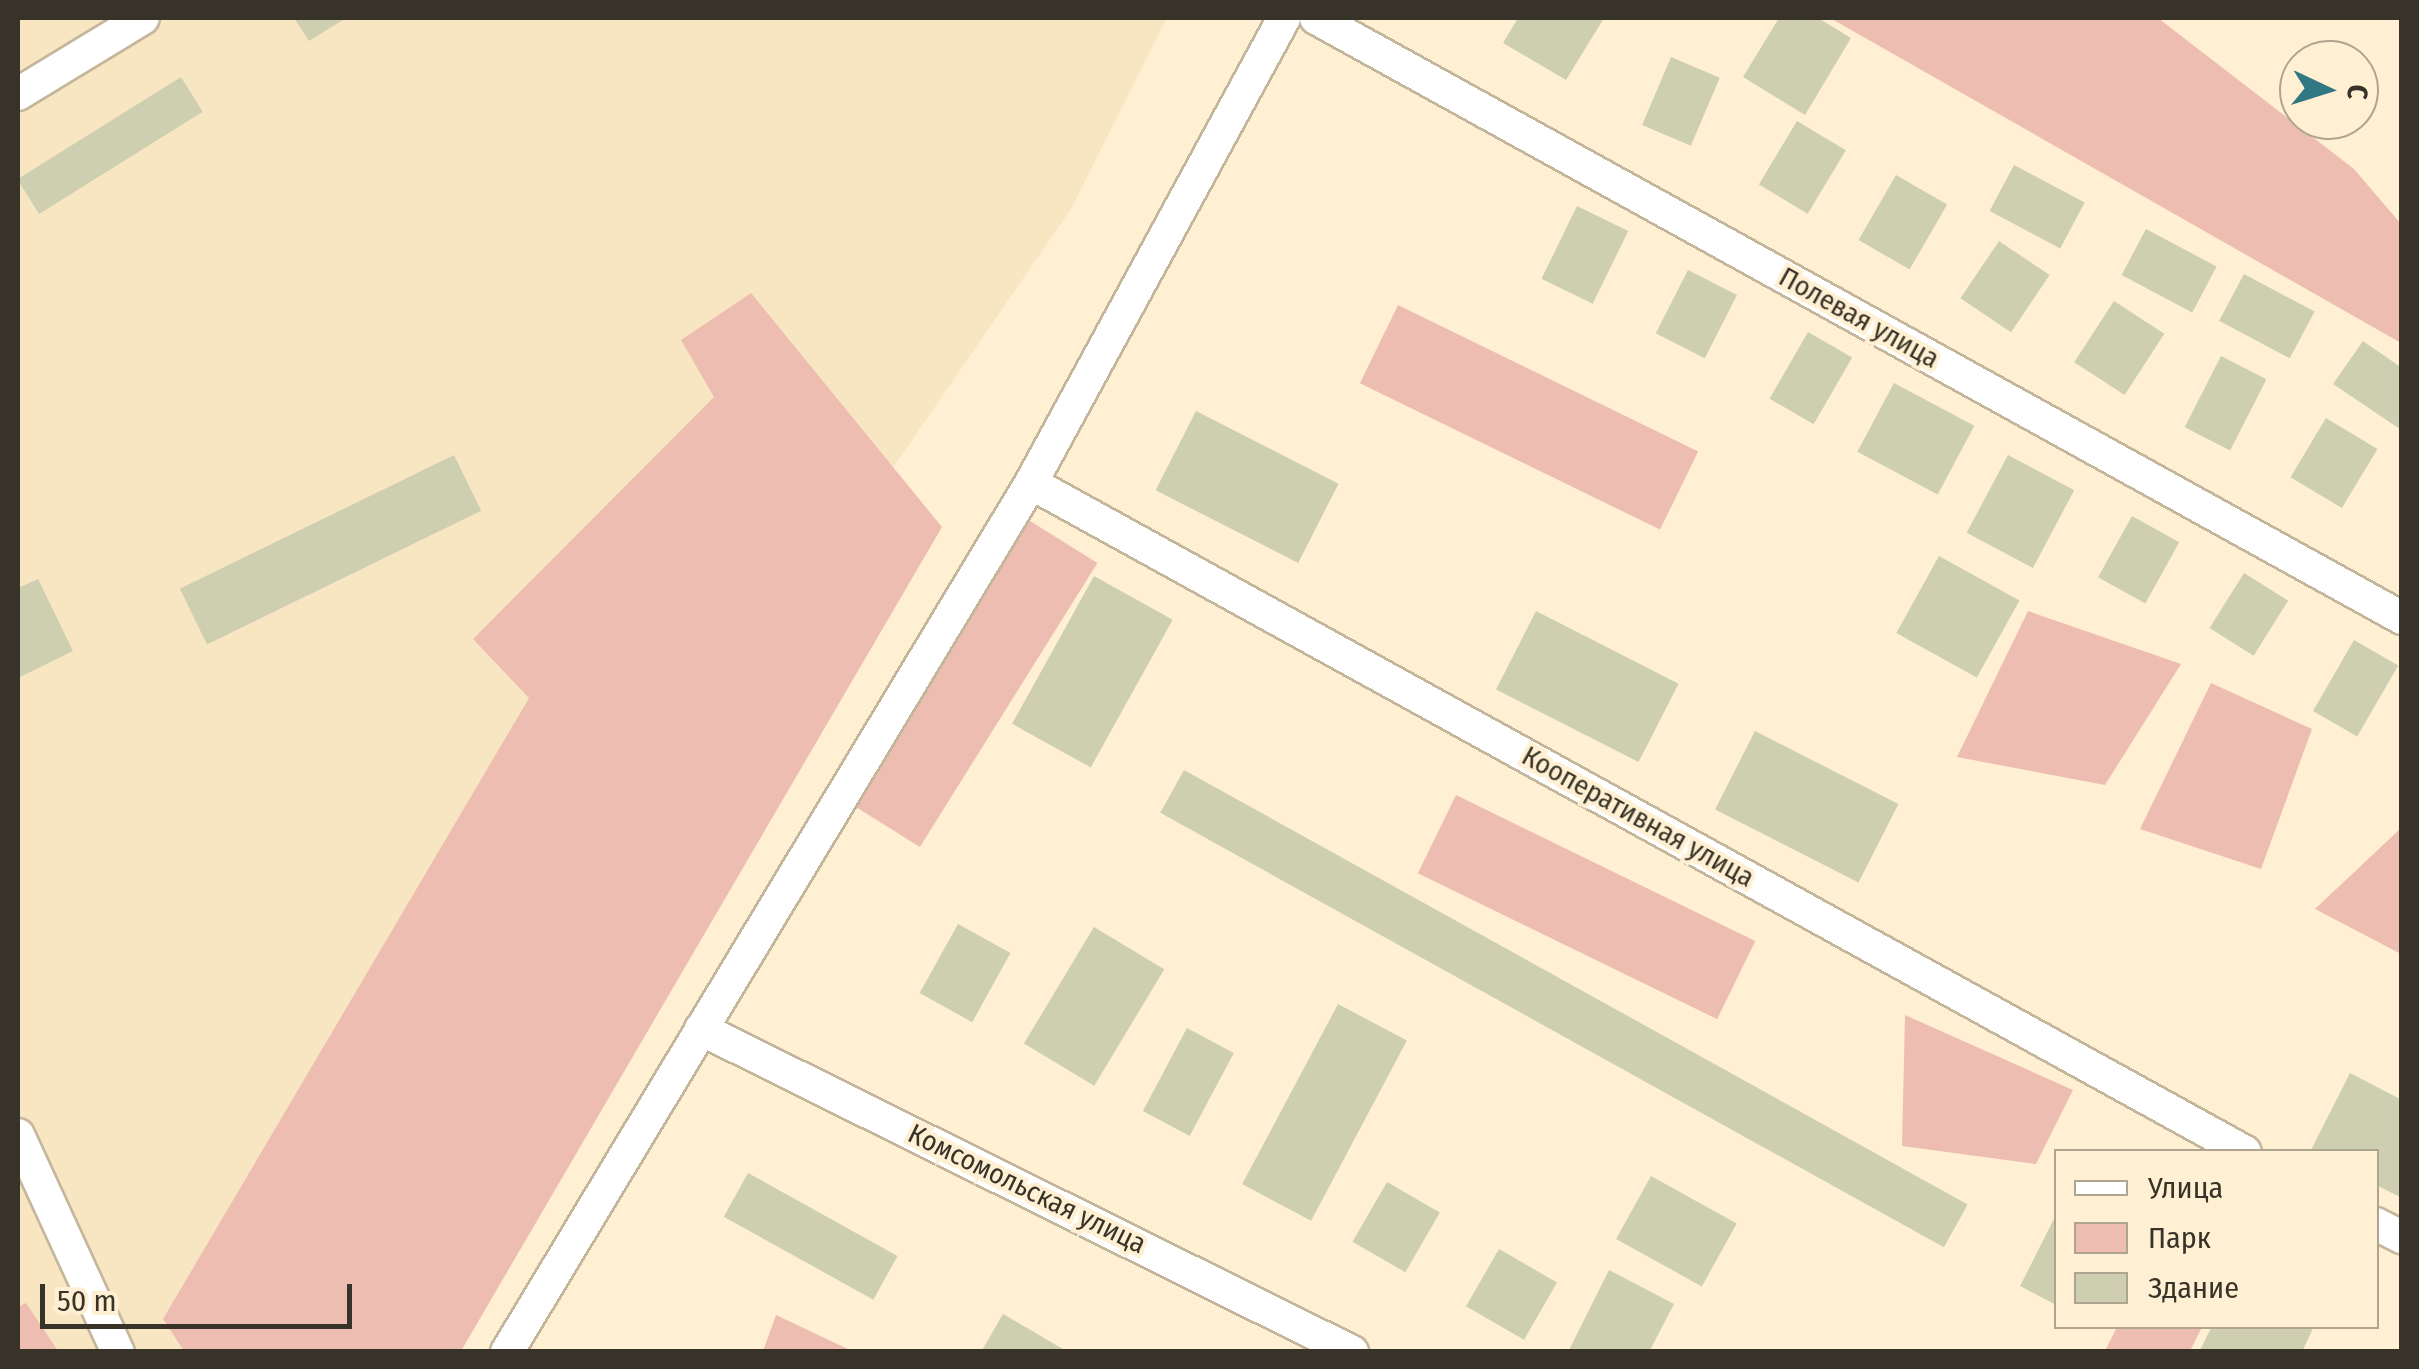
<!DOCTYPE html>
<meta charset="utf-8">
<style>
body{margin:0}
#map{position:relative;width:2419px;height:1369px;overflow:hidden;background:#fff0d3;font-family:"Fira Sans Condensed",sans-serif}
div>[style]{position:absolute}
.built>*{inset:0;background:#f8e6c2}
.green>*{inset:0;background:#eebdb1;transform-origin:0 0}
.building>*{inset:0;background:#cdcfb0;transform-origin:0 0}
.roads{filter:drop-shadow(2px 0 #c4b69b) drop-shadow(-2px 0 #c4b69b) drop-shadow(0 2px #c4b69b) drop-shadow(0 -2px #c4b69b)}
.street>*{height:32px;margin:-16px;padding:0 16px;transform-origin:16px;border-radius:16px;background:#fff}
span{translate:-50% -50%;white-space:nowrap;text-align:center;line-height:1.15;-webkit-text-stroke:8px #fff0d3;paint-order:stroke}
.street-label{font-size:28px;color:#383328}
.frame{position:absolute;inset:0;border:20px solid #383328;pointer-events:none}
.legend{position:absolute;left:2054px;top:1149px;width:325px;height:180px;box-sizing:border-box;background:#fff0d3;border:2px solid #afa48f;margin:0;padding:12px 18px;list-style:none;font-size:30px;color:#383328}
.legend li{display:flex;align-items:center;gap:20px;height:50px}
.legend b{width:50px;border:2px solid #afa48f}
.north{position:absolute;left:2279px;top:40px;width:100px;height:100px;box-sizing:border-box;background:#fff0d3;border:2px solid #afa48f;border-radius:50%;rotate:94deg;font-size:28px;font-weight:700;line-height:40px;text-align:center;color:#383328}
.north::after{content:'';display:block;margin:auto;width:35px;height:45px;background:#317784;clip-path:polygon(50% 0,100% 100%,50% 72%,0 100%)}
.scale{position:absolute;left:40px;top:1284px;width:312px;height:45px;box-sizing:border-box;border:5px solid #383328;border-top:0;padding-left:12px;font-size:30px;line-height:35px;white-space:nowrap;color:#383328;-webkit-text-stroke:8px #fff0d3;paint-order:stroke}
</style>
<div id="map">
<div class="built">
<i style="clip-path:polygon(18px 18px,1167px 18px,1071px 209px,286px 1351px,26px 1352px,18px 1338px)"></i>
</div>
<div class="green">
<i style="clip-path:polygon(1830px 18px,2158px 18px,2354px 169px,2401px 224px,2401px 343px)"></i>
<i style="clip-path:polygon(751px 293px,942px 527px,461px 1351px,184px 1351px,163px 1319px,529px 698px,473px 639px,714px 397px,681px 340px)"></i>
<i style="left:1398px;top:305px;width:334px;height:87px;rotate:26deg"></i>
<i style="left:1027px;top:519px;width:83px;height:335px;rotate:32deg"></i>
<i style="clip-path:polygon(2028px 611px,2181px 664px,2105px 785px,1957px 757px)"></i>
<i style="clip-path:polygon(2211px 683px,2312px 729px,2261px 869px,2140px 829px)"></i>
<i style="left:1456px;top:795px;width:333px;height:87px;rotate:26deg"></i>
<i style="clip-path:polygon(2400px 829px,2402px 830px,2401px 954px,2315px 909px)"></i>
<i style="clip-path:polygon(1905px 1015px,2073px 1090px,2036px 1164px,1902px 1146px)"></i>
<i style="clip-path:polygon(26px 1303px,58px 1351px,18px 1351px,18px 1307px)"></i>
<i style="clip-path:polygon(776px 1315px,852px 1351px,763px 1351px)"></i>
<i style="clip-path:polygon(2117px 1327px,2117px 1326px,2202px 1327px,2190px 1351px,2105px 1351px)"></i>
</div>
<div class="building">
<i style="clip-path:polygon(294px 18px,346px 18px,309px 41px)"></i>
<i style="clip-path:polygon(1518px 18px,1604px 18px,1566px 80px,1503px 43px)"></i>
<i style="clip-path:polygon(1779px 18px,1818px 18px,1851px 38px,1805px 115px,1743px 77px)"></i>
<i style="left:1671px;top:57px;width:53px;height:74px;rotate:23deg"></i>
<i style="left:181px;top:77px;width:41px;height:193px;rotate:58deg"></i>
<i style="left:1797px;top:121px;width:57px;height:74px;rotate:31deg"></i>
<i style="left:2014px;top:165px;width:80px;height:52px;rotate:28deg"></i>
<i style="left:1896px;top:175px;width:59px;height:75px;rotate:30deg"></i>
<i style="left:1577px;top:206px;width:57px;height:81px;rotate:26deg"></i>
<i style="left:2146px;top:229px;width:80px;height:52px;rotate:28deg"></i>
<i style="left:1999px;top:241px;width:61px;height:69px;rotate:34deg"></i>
<i style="left:1688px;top:270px;width:55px;height:71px;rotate:27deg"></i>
<i style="left:2244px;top:274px;width:80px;height:53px;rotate:28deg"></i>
<i style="left:2114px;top:301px;width:60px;height:73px;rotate:33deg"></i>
<i style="left:1808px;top:332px;width:51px;height:77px;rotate:30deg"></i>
<i style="clip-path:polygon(2363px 341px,2402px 368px,2400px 429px,2333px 384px)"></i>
<i style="left:2221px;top:356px;width:51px;height:80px;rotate:27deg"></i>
<i style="left:1894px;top:383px;width:91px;height:78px;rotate:28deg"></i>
<i style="left:1196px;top:411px;width:160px;height:89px;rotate:27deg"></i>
<i style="left:2326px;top:418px;width:60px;height:69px;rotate:31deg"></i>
<i style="left:454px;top:455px;width:62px;height:305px;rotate:64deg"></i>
<i style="left:2008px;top:455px;width:75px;height:88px;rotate:28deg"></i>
<i style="left:2132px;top:516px;width:54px;height:70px;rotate:29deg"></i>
<i style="left:1939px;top:556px;width:92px;height:88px;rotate:29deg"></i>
<i style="left:2244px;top:573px;width:52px;height:65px;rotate:32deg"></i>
<i style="left:1094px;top:576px;width:90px;height:169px;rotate:29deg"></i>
<i style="clip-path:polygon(38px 579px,73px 651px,18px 678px,18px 588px)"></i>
<i style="left:1536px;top:611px;width:160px;height:88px;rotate:27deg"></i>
<i style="left:2354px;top:640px;width:51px;height:82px;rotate:30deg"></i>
<i style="left:1755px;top:731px;width:161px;height:88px;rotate:27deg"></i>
<i style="left:1184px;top:770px;width:896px;height:49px;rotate:29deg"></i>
<i style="left:958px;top:924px;width:60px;height:79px;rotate:29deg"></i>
<i style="left:1094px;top:927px;width:82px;height:136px;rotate:31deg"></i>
<i style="left:1338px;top:1004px;width:78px;height:204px;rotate:28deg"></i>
<i style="left:1187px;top:1028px;width:53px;height:94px;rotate:28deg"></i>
<i style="clip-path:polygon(2350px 1073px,2402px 1100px,2402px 1198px,2376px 1185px,2376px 1152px,2310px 1152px)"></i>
<i style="left:748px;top:1173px;width:171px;height:50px;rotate:29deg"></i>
<i style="left:1651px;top:1176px;width:98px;height:72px;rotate:29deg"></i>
<i style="left:1387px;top:1182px;width:61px;height:69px;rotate:30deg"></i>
<i style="clip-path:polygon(2056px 1215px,2056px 1305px,2020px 1286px)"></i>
<i style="left:1499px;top:1249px;width:67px;height:66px;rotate:30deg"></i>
<i style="clip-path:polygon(1609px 1270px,1674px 1304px,1649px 1352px,1568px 1352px)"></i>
<i style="clip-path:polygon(1003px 1314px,1068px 1352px,981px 1352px)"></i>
<i style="clip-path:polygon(2212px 1326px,2314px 1326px,2302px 1352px,2199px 1352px)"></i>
</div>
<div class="roads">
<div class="street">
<i style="left:1316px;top:18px;width:1241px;rotate:28.92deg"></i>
<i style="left:18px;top:94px;width:146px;rotate:-31.3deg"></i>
<i style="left:1031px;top:483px;width:1386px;rotate:28.86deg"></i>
<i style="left:701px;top:1029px;width:727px;rotate:26.39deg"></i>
<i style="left:18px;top:1135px;width:239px;rotate:65.3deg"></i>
<i style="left:2376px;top:1224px;width:29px;rotate:27deg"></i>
<i style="left:507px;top:1352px;width:1015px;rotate:-58.91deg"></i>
<i style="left:1031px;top:483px;width:529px;rotate:-61.45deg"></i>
</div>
</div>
<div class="street-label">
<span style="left:1859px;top:318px;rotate:29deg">Полевая улица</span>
<span style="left:1638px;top:817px;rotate:29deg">Кооперативная улица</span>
<span style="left:1027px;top:1189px;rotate:26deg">Комсомольская улица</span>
</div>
<div class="frame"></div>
<ul class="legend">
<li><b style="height:12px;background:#fff"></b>Улица</li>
<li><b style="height:28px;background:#eebdb1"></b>Парк</li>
<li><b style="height:28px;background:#cdcfb0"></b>Здание</li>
</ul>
<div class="north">С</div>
<div class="scale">50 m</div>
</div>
